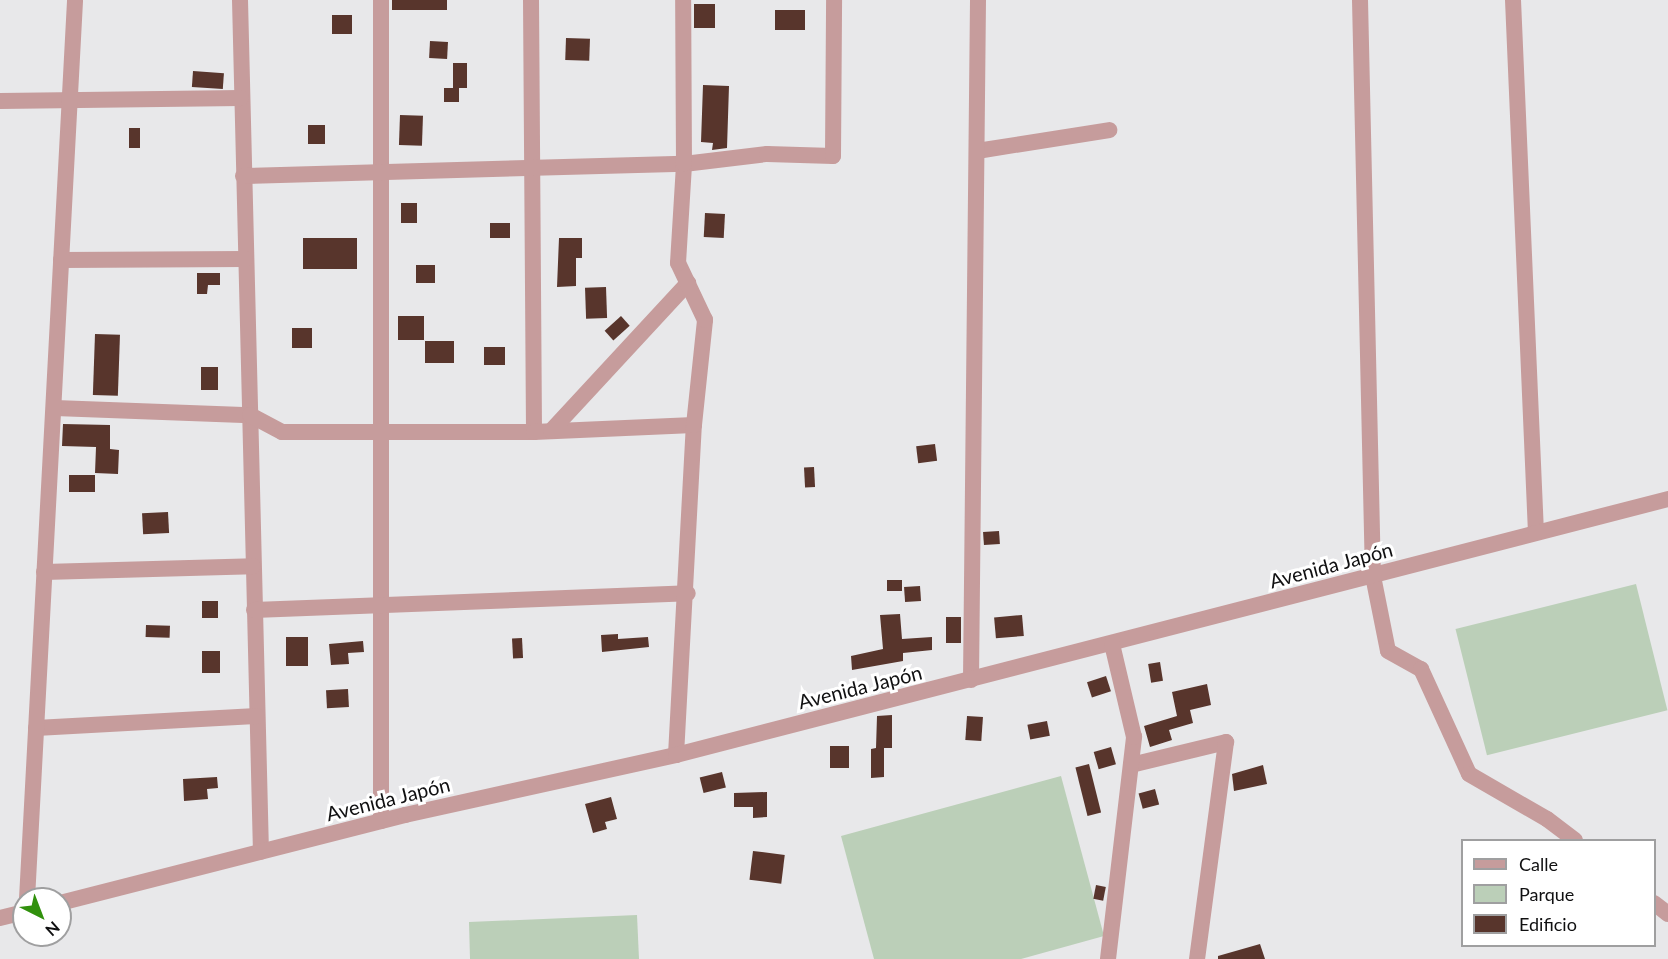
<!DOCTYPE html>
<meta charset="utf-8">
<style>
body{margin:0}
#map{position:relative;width:1668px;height:959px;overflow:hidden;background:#e8e8ea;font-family:Lato,sans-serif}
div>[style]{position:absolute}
.green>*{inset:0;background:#bbcfb8;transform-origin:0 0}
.building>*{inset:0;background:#58352c;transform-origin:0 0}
.minor>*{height:16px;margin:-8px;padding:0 8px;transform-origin:8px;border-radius:8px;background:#c69c9c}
span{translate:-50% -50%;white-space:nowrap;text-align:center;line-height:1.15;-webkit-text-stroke:6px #fff;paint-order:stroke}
.street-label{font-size:20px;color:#101011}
.legend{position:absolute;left:1461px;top:839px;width:195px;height:108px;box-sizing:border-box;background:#fff;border:2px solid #9f9fa0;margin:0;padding:8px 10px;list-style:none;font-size:18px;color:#101011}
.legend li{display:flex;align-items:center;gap:12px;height:30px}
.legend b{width:30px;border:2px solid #9f9fa0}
.north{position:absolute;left:12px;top:887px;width:60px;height:60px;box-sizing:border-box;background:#fff;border:2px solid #9f9fa0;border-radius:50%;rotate:138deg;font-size:16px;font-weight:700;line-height:24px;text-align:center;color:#101011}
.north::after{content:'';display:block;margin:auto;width:21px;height:27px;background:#31910d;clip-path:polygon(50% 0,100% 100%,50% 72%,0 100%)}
</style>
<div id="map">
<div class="green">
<i style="left:1636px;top:584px;width:130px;height:186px;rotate:76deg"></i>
<i style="clip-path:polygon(1061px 776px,1104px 936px,1021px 959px,874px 959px,841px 836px)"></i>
<i style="clip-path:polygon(637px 915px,639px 959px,470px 959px,469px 922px)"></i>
</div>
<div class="building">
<i style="left:392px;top:0;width:55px;height:10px"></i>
<i style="left:694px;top:4px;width:21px;height:24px"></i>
<i style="left:805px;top:10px;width:20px;height:30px;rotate:90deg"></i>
<i style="left:332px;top:15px;width:20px;height:19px"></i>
<i style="left:566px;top:38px;width:24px;height:22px;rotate:2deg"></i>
<i style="left:430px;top:41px;width:18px;height:17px;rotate:3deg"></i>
<i style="left:453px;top:63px;width:14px;height:25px"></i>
<i style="left:193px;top:71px;width:31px;height:16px;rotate:4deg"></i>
<i style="clip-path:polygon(703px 85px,729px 86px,727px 148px,712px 150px,713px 143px,701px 142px)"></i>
<i style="left:444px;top:88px;width:15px;height:14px"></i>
<i style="left:400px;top:115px;width:23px;height:30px;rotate:2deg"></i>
<i style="left:308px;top:125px;width:17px;height:19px"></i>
<i style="left:129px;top:128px;width:11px;height:20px"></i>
<i style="left:401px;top:203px;width:16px;height:20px"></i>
<i style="left:705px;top:213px;width:20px;height:24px;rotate:3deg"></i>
<i style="left:490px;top:223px;width:20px;height:15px"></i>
<i style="left:303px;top:238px;width:54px;height:31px"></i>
<i style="clip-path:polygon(559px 238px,582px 238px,582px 258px,576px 258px,576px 286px,557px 287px)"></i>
<i style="left:416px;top:265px;width:19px;height:18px"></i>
<i style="clip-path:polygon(197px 273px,220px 273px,220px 285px,208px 285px,207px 294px,197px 294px)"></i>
<i style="left:606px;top:287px;width:31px;height:21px;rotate:88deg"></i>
<i style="left:398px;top:316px;width:26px;height:24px"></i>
<i style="left:621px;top:316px;width:13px;height:22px;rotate:48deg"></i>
<i style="left:292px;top:328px;width:20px;height:20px"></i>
<i style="left:95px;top:334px;width:25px;height:61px;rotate:2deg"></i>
<i style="left:425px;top:341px;width:29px;height:22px"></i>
<i style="left:484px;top:347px;width:21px;height:18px"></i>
<i style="left:201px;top:367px;width:17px;height:23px"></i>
<i style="clip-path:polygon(63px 424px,110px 425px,110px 449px,119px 450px,118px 474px,95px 473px,96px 447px,62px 446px)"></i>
<i style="left:935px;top:444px;width:17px;height:19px;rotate:83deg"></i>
<i style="left:814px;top:467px;width:20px;height:10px;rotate:87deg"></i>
<i style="left:69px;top:475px;width:26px;height:17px"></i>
<i style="left:168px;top:512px;width:21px;height:26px;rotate:87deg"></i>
<i style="left:999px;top:531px;width:13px;height:16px;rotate:86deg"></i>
<i style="left:902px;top:580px;width:11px;height:15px;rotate:90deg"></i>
<i style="left:920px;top:586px;width:15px;height:16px;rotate:86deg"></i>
<i style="left:202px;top:601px;width:16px;height:17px"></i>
<i style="clip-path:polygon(900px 614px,902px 639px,932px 637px,932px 650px,903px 653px,903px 661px,852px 670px,851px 656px,883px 649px,880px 615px)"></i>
<i style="left:1022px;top:615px;width:21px;height:28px;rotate:85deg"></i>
<i style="left:961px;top:617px;width:26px;height:15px;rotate:90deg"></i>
<i style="left:146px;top:625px;width:24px;height:12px;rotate:2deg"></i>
<i style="clip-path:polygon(618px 634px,618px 639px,648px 637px,649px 647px,602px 652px,601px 635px)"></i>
<i style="left:286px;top:637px;width:22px;height:29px"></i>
<i style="left:522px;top:638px;width:20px;height:10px;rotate:87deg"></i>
<i style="clip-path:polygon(363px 641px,364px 652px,348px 653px,349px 664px,331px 665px,329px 644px)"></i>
<i style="left:202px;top:651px;width:18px;height:22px"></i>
<i style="left:1160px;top:662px;width:19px;height:12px;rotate:81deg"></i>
<i style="left:1106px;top:676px;width:16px;height:20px;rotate:72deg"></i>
<i style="clip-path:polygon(1207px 684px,1211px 705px,1190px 710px,1193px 723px,1169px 730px,1172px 740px,1150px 747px,1144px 726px,1177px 716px,1172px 692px)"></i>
<i style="left:348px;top:689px;width:18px;height:22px;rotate:87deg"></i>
<i style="clip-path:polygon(892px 715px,892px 748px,884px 748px,884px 777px,871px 778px,871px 749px,876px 748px,877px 716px)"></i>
<i style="left:967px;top:716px;width:16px;height:24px;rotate:4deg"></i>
<i style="left:1047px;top:721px;width:15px;height:20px;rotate:79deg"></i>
<i style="left:830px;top:746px;width:19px;height:22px"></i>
<i style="left:1111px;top:747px;width:18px;height:18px;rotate:74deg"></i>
<i style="left:1089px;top:764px;width:50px;height:14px;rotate:76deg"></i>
<i style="clip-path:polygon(1263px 765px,1267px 784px,1234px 791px,1232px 774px)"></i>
<i style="left:722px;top:772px;width:16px;height:23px;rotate:76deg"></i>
<i style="clip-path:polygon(217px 777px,218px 788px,207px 789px,208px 799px,184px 801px,183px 779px)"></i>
<i style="left:1155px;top:789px;width:16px;height:17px;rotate:75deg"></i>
<i style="clip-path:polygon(767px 792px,767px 817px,753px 818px,753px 807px,734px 807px,734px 793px)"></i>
<i style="clip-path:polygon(611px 797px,617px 819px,605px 822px,607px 829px,593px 833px,585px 804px)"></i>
<i style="left:753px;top:851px;width:32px;height:29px;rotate:7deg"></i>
<i style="left:1096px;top:885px;width:10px;height:14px;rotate:11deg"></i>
<i style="clip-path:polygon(1260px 944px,1265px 959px,1218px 959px,1218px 956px)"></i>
</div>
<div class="minor">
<i style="left:240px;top:0;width:852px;rotate:88.59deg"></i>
<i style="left:381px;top:0;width:821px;rotate:90deg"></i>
<i style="left:531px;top:0;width:432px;rotate:89.6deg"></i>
<i style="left:1360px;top:0;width:576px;rotate:88.71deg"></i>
<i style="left:1373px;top:576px;width:76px;rotate:78.7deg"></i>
<i style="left:1388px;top:651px;width:38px;rotate:29deg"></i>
<i style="left:1421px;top:669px;width:115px;rotate:65.4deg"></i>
<i style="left:1469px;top:774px;width:90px;rotate:30deg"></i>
<i style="left:1547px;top:819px;width:35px;rotate:37deg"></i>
<i style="left:1513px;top:0;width:533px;rotate:87.53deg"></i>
<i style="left:0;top:101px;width:241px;rotate:-0.7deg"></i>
<i style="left:977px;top:151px;width:134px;rotate:-9deg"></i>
<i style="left:243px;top:176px;width:441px;rotate:-1.6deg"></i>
<i style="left:684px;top:164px;width:84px;rotate:-6.9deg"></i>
<i style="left:767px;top:154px;width:66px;rotate:1.7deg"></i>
<i style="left:833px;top:156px;width:156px;rotate:-89.6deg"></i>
<i style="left:61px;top:260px;width:184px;rotate:-0.3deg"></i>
<i style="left:55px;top:408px;width:195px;rotate:2.1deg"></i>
<i style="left:250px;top:415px;width:36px;rotate:28deg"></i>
<i style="left:282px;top:432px;width:252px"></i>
<i style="left:534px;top:432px;width:160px;rotate:-2.5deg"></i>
<i style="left:551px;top:431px;width:202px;rotate:-47.2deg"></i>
<i style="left:44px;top:572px;width:209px;rotate:-1.6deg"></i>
<i style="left:254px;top:610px;width:434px;rotate:-2.2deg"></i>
<i style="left:971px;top:680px;width:680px;rotate:-89.41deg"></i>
<i style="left:36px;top:728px;width:221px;rotate:-3.1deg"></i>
<i style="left:676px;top:755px;width:330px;rotate:-86.9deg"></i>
<i style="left:694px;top:425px;width:106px;rotate:-84deg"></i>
<i style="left:705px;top:320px;width:63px;rotate:-115.3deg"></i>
<i style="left:678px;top:263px;width:99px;rotate:-86.5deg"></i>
<i style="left:684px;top:164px;width:164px;rotate:-90.3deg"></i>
<i style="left:1131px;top:765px;width:98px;rotate:-13.6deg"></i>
<i style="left:1226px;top:742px;width:219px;rotate:97.6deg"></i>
<i style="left:27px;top:899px;width:900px;rotate:-86.94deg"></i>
<i style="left:60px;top:903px;width:356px;rotate:-14.3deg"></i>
<i style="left:405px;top:815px;width:278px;rotate:-12.5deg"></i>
<i style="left:676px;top:755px;width:1024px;rotate:-14.47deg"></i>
<i style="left:1654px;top:903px;width:18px;rotate:38deg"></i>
<i style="left:0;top:918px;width:25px;rotate:-14deg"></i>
<i style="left:1108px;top:959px;width:224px;rotate:-83.3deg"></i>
<i style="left:1134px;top:737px;width:96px;rotate:-103.3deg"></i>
</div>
<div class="street-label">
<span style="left:1331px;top:565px;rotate:-15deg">Avenida Japón</span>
<span style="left:860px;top:687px;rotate:-14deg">Avenida Japón</span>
<span style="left:388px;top:799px;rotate:-14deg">Avenida Japón</span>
</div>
<ul class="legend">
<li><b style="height:8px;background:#c69c9c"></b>Calle</li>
<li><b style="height:16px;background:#bbcfb8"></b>Parque</li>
<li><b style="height:16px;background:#58352c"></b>Edificio</li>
</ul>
<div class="north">N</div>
</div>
